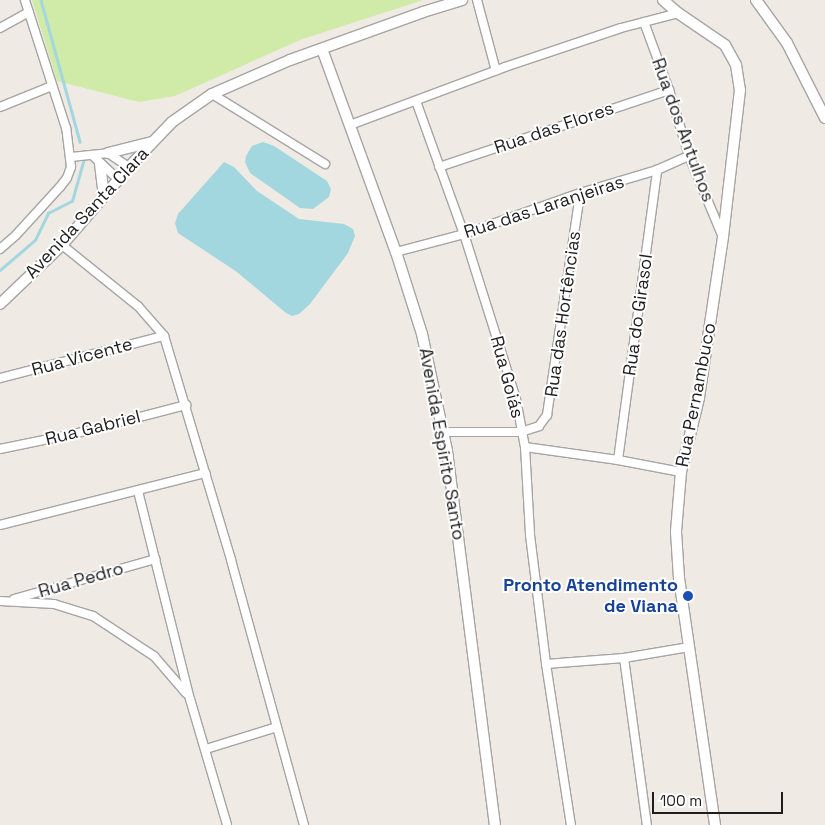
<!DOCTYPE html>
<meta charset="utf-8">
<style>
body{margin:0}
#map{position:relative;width:825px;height:825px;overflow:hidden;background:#efeae3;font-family:"Space Grotesk",sans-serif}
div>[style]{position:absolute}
.grass>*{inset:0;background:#cfeba7}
.water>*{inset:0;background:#a2d7df}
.stream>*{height:2.5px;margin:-1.25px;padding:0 1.25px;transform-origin:1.25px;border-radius:1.25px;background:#a2d7df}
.roads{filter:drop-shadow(1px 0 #a5a5a5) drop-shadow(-1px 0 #a5a5a5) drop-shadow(0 1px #a5a5a5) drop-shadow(0 -1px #a5a5a5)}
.minor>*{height:8px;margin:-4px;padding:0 4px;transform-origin:4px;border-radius:4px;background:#fff}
.tertiary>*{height:10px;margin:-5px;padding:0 5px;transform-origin:5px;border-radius:5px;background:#fff}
.dots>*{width:14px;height:14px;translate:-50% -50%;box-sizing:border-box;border:2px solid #fff;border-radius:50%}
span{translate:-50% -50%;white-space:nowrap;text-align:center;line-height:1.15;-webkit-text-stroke:4px #fff;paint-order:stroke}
.street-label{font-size:18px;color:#1e1e1e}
.transit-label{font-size:18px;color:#164399;font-weight:700}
.right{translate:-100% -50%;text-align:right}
.scale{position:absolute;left:652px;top:792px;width:131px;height:22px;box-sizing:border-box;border:2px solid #1e1e1e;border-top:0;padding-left:6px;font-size:15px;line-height:18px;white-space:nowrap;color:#1e1e1e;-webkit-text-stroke:4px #fff;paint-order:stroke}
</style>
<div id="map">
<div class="grass">
<i style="clip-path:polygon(32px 0,423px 0,300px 40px,175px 96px,139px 102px,57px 81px)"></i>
</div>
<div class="water">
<i style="clip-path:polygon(263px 142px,274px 146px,327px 181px,331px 189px,329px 197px,313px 209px,300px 208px,250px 173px,245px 162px,246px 156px,252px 146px)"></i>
<i style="clip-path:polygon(224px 162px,234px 167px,257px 191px,299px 219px,344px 224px,353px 229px,355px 236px,348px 253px,310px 304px,299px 314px,292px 316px,286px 313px,237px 272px,178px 233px,175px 223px,178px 214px)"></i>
</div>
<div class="stream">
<i style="left:41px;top:0;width:147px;rotate:74.6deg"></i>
<i style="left:0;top:270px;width:46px;rotate:-40.6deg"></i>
<i style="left:35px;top:240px;width:30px;rotate:-64deg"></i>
<i style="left:48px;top:213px;width:27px;rotate:-27deg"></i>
<i style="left:72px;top:201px;width:41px;rotate:-74.2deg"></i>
</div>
<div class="roads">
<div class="minor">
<i style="left:477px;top:0;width:73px;rotate:75deg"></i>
<i style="left:644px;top:22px;width:72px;rotate:69.8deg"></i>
<i style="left:669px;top:90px;width:69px;rotate:73.1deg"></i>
<i style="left:689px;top:156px;width:86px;rotate:67.3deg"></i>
<i style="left:0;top:28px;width:33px;rotate:-29deg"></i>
<i style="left:212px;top:94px;width:133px;rotate:31.8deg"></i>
<i style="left:416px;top:101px;width:141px;rotate:70.2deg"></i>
<i style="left:464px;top:234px;width:173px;rotate:72.5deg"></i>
<i style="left:516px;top:399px;width:49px;rotate:79.4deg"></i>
<i style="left:525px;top:447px;width:88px;rotate:86.7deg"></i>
<i style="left:530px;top:535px;width:130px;rotate:82.9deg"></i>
<i style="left:546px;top:664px;width:163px;rotate:81.2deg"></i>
<i style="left:0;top:107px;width:56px;rotate:-22deg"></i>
<i style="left:350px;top:125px;width:165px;rotate:-20.5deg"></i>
<i style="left:505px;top:67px;width:122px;rotate:-18.6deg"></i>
<i style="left:621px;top:28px;width:59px;rotate:-14.7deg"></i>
<i style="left:92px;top:155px;width:35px;rotate:43deg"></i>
<i style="left:71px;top:157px;width:37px;rotate:-6deg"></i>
<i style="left:108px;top:153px;width:25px;rotate:34deg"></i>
<i style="left:439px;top:167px;width:243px;rotate:-18.5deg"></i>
<i style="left:62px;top:245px;width:97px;rotate:38.8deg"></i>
<i style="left:138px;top:306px;width:40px;rotate:49deg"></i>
<i style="left:164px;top:336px;width:234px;rotate:73.3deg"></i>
<i style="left:231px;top:560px;width:275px;rotate:74.6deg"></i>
<i style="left:0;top:249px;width:21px;rotate:-41deg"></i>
<i style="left:16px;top:235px;width:65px;rotate:-47.5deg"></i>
<i style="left:60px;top:187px;width:11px;rotate:-52deg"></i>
<i style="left:67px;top:178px;width:12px;rotate:-70deg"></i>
<i style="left:71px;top:167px;width:39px;rotate:-97deg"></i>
<i style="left:66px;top:128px;width:134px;rotate:-107.8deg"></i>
<i style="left:396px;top:252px;width:70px;rotate:-14.8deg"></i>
<i style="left:464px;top:234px;width:123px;rotate:-19.5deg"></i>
<i style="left:580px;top:193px;width:80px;rotate:-16.6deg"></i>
<i style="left:657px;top:170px;width:35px;rotate:-24deg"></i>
<i style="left:0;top:378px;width:169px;rotate:-14.4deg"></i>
<i style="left:443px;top:432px;width:78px"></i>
<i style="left:521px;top:432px;width:19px;rotate:-18deg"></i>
<i style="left:539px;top:426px;width:14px;rotate:-54deg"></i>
<i style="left:547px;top:415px;width:224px;rotate:-81.5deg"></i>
<i style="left:525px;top:447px;width:94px;rotate:8deg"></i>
<i style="left:618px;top:460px;width:64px;rotate:10.8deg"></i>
<i style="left:0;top:449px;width:80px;rotate:-11.6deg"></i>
<i style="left:78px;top:433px;width:112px;rotate:-14.5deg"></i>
<i style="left:618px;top:460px;width:293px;rotate:-82.3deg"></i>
<i style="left:138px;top:491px;width:214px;rotate:76deg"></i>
<i style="left:190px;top:699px;width:131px;rotate:73.6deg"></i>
<i style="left:0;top:525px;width:212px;rotate:-14.2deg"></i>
<i style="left:14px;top:599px;width:147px;rotate:-15.8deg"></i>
<i style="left:0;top:601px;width:54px;rotate:3.2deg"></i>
<i style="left:54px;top:604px;width:41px;rotate:17.1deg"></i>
<i style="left:93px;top:616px;width:73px;rotate:33.3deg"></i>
<i style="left:154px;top:656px;width:49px;rotate:49.1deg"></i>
<i style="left:624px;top:658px;width:169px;rotate:82.2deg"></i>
<i style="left:546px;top:664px;width:78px;rotate:-4.4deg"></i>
<i style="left:624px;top:658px;width:66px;rotate:-9.6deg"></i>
<i style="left:206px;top:749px;width:74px;rotate:-17.2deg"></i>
</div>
<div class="tertiary">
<i style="left:663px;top:0;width:20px;rotate:41deg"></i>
<i style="left:678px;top:13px;width:57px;rotate:34.2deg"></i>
<i style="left:725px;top:45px;width:23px;rotate:61deg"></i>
<i style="left:736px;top:65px;width:25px;rotate:81deg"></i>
<i style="left:740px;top:90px;width:148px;rotate:96.6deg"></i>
<i style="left:723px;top:237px;width:163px;rotate:98.5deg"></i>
<i style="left:699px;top:398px;width:76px;rotate:103.7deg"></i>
<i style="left:681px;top:472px;width:60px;rotate:94.8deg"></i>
<i style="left:676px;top:532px;width:46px;rotate:86.3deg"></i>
<i style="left:679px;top:578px;width:250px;rotate:81.7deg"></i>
<i style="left:756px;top:0;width:53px;rotate:54.2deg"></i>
<i style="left:787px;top:43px;width:84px;rotate:63.1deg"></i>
<i style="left:322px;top:49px;width:216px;rotate:70deg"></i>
<i style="left:396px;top:252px;width:86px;rotate:72.4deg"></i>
<i style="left:422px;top:334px;width:120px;rotate:77.9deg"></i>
<i style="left:447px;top:451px;width:377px;rotate:82.7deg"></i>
<i style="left:108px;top:153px;width:45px;rotate:-14deg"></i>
<i style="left:100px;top:164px;width:31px;rotate:83deg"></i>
<i style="left:0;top:304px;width:86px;rotate:-43.6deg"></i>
<i style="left:62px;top:245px;width:103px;rotate:-49.3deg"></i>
<i style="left:129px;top:167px;width:62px;rotate:-46.3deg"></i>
<i style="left:172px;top:122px;width:49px;rotate:-35deg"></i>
<i style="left:212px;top:94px;width:85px;rotate:-23.6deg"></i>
<i style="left:290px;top:60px;width:141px;rotate:-19.8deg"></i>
<i style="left:423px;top:12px;width:41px;rotate:-17.1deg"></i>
</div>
</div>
<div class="dots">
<i style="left:688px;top:596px;background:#1a4fb4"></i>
</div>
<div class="street-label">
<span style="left:554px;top:128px;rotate:-19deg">Rua das Flores</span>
<span style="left:683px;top:130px;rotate:70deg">Rua dos Antulhos</span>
<span style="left:544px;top:207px;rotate:-18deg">Rua das Laranjeiras</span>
<span style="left:87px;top:213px;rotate:-47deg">Avenida Santa Clara</span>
<span style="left:563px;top:314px;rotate:-82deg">Rua das Hortências</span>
<span style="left:638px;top:315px;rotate:-82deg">Rua do Girasol</span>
<span style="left:82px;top:357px;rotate:-15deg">Rua Vicente</span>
<span style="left:507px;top:377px;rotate:75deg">Rua Goiás</span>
<span style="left:696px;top:395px;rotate:-79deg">Rua Pernambuco</span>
<span style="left:93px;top:428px;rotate:-14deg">Rua Gabriel</span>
<span style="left:442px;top:444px;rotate:80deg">Avenida Espírito Santo</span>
<span style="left:81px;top:580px;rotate:-16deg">Rua Pedro</span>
</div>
<div class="transit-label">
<span class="right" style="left:678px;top:596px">Pronto Atendimento<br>de Viana</span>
</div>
<div class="scale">100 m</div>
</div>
